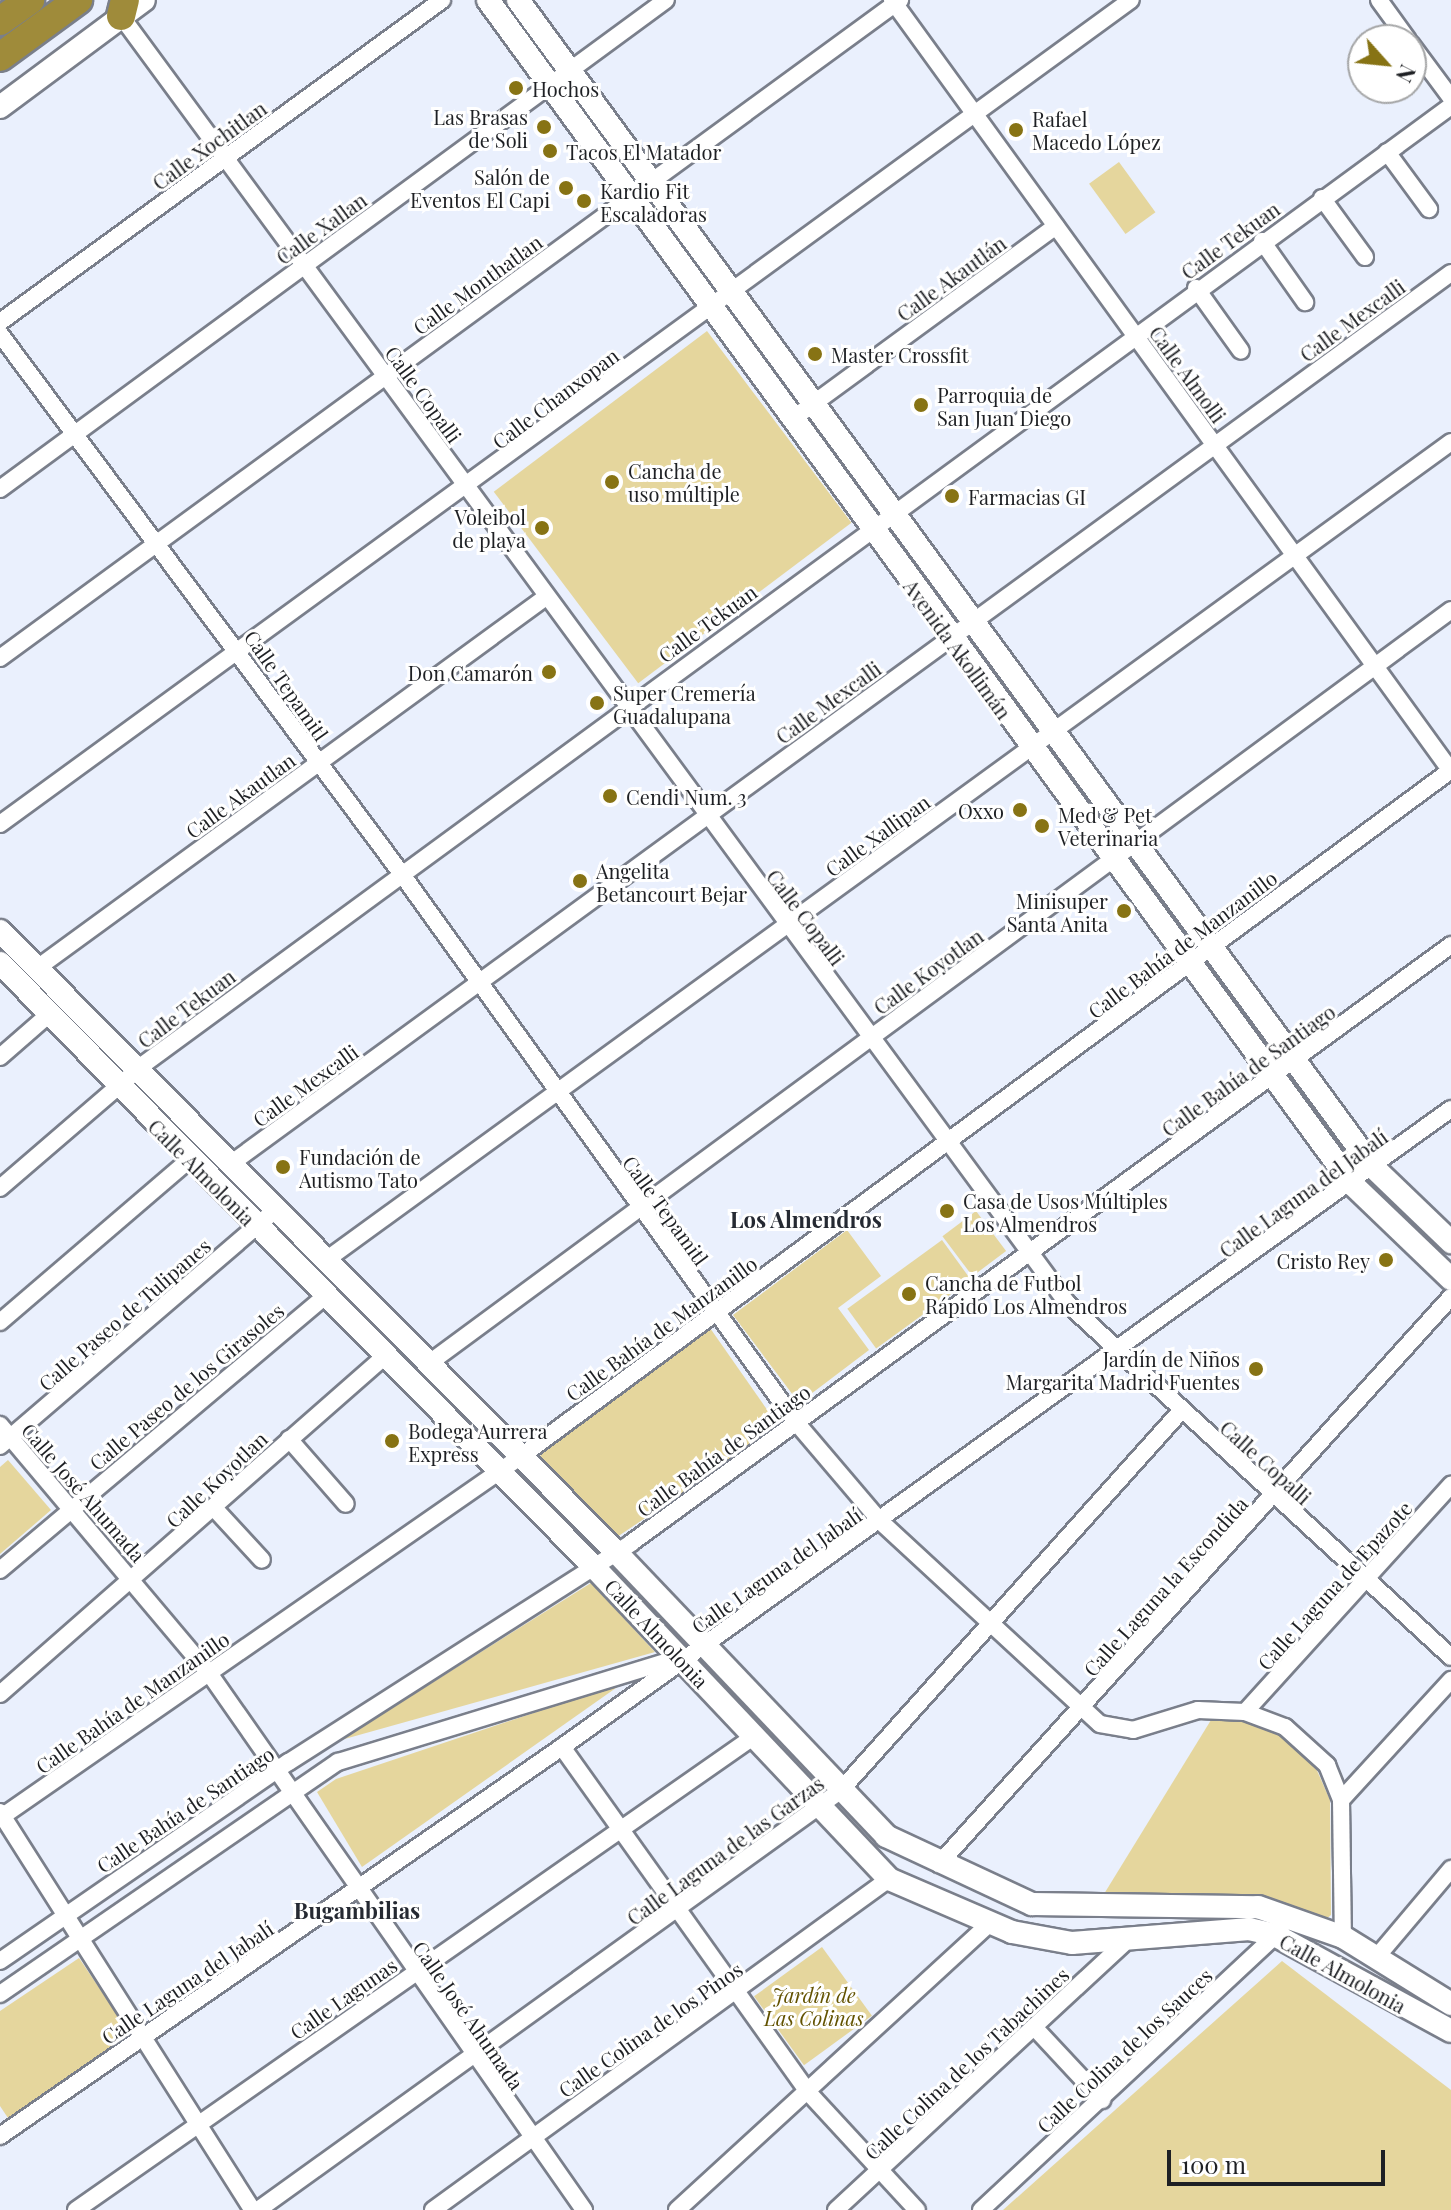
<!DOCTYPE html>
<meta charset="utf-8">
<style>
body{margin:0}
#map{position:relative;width:1451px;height:2210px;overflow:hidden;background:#eaf0fd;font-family:"Playfair Display",serif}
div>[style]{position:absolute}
.green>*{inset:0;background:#e5d69d;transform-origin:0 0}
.roads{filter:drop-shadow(2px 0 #7a7f8b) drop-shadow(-2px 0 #7a7f8b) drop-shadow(0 2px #7a7f8b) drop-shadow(0 -2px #7a7f8b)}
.street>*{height:16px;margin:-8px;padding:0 8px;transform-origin:8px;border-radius:8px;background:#fff}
.secondary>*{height:22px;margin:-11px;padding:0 11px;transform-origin:11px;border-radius:11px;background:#fff}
.highway>*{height:28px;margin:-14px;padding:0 14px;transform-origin:14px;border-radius:14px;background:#9f8b3a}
.dots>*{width:22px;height:22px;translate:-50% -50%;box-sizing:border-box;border:4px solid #fff;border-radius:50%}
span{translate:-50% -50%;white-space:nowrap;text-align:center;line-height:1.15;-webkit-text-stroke:6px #fff;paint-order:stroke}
.poi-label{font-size:20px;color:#1e2024}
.left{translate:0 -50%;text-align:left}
.right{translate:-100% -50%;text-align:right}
.street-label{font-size:20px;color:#1e2024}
.park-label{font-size:20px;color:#625200;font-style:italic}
.neighbourhood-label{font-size:22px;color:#252932;font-weight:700}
.north{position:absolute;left:1347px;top:24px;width:80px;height:80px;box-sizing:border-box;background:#fff;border:2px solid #a5a6a7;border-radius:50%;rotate:117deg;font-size:22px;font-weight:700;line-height:32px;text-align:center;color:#1e2024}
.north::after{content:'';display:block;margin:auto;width:28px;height:36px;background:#877314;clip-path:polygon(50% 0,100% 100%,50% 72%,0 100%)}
.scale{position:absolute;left:1167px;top:2150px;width:218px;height:36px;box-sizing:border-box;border:4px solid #1e2024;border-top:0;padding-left:10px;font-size:24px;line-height:28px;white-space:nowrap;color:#1e2024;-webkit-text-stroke:6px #fff;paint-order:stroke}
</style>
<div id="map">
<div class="green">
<i style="left:1119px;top:162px;width:62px;height:37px;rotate:54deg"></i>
<i style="left:707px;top:331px;width:240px;height:267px;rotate:53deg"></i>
<i style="left:976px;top:1211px;width:50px;height:42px;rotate:53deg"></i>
<i style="clip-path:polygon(847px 1230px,881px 1276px,838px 1308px,869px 1350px,799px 1403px,733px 1315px)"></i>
<i style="left:942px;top:1240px;width:49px;height:117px;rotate:54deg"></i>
<i style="clip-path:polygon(710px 1328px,775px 1421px,773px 1432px,617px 1537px,540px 1459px,541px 1452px)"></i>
<i style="clip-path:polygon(8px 1460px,51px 1510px,0 1554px,0 1467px)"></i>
<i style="clip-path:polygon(591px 1583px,655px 1652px,341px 1740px)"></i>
<i style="clip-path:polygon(623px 1683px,362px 1867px,317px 1792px,336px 1779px)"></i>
<i style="clip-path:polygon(1241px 1719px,1281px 1736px,1315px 1766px,1330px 1800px,1331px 1915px,1325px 1920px,1104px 1894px,1211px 1720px)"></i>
<i style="left:822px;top:1947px;width:85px;height:84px;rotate:54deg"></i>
<i style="clip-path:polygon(79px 1958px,131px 2035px,8px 2118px,0 2106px,0 2011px)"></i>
<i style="clip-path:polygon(1282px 1961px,1451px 2090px,1451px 2210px,1003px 2210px)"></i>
</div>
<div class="roads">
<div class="street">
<i style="left:892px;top:0;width:952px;rotate:54.06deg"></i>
<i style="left:1379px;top:0;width:49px;rotate:54.1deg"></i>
<i style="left:121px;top:16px;width:1597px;rotate:53.68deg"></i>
<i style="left:1067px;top:1303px;width:522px;rotate:42.67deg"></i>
<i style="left:1411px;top:44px;width:67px;rotate:53.5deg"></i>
<i style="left:1387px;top:152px;width:71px;rotate:53.6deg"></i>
<i style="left:1322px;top:198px;width:73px;rotate:53.9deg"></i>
<i style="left:1262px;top:241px;width:75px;rotate:54.8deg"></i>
<i style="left:1196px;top:288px;width:77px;rotate:54.5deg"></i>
<i style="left:0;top:322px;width:547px;rotate:-36.07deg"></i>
<i style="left:0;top:334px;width:672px;rotate:53.35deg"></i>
<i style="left:401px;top:873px;width:675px;rotate:54.28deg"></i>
<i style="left:795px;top:1421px;width:131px;rotate:49.6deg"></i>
<i style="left:880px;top:1521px;width:299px;rotate:42.7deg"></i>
<i style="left:1100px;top:1724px;width:34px;rotate:10deg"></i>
<i style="left:1133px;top:1730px;width:68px;rotate:-17.1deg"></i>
<i style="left:1198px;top:1710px;width:47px;rotate:2.4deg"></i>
<i style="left:1245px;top:1712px;width:43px;rotate:20.6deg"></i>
<i style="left:1285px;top:1727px;width:57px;rotate:42.1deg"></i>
<i style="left:1327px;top:1765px;width:38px;rotate:68deg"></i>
<i style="left:1341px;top:1800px;width:137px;rotate:89.2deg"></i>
<i style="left:791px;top:420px;width:328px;rotate:-36.2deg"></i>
<i style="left:0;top:489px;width:826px;rotate:-36.29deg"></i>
<i style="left:0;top:658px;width:1115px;rotate:-36.17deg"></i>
<i style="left:0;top:824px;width:1399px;rotate:-36.08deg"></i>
<i style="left:36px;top:969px;width:631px;rotate:-36.11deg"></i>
<i style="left:0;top:1057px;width:62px;rotate:-41.1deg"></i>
<i style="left:229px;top:1165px;width:1513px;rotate:-36.13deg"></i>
<i style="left:0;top:1188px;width:190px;rotate:-40.7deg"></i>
<i style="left:144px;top:1064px;width:1620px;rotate:-36.24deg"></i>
<i style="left:326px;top:1260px;width:1391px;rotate:-36.02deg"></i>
<i style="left:0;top:1322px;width:249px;rotate:-40.6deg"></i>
<i style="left:428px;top:1364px;width:1271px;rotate:-36.39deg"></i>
<i style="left:0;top:1425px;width:324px;rotate:49.9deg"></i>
<i style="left:209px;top:1673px;width:655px;rotate:55.07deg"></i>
<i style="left:289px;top:1439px;width:86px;rotate:48.8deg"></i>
<i style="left:0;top:1446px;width:361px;rotate:-40.6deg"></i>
<i style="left:215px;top:1509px;width:69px;rotate:47.3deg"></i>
<i style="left:0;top:1570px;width:425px;rotate:-40.1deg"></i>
<i style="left:0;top:1694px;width:512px;rotate:-41.28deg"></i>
<i style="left:1245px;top:1712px;width:307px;rotate:-47.8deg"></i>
<i style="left:562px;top:1747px;width:422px;rotate:54.5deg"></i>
<i style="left:807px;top:2091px;width:162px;rotate:47.3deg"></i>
<i style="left:1341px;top:1800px;width:163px;rotate:-47.5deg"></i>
<i style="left:0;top:1812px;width:472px;rotate:57.6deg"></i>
<i style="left:0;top:1818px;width:633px;rotate:-34.77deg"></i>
<i style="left:520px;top:1457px;width:1157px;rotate:-36.42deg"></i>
<i style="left:939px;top:1864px;width:764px;rotate:-47.92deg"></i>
<i style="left:1375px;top:1959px;width:118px;rotate:-49.8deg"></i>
<i style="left:0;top:1961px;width:351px;rotate:-34.6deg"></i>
<i style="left:289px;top:1762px;width:406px;rotate:-32.6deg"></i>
<i style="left:631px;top:1543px;width:1015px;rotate:-36.1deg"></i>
<i style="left:0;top:1994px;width:410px;rotate:-34.5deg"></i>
<i style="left:338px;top:1762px;width:356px;rotate:-17deg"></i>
<i style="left:1034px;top:2027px;width:100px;rotate:47deg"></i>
<i style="left:0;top:2136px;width:683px;rotate:-34.69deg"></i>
<i style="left:562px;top:1747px;width:1094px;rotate:-35.67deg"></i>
<i style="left:76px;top:2210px;width:826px;rotate:-34.94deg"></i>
<i style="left:258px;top:2210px;width:717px;rotate:-35.75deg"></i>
<i style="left:840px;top:1791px;width:511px;rotate:-48.1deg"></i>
<i style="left:433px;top:2210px;width:563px;rotate:-35.98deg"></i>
<i style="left:677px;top:2210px;width:423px;rotate:-42.5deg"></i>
<i style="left:836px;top:2210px;width:391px;rotate:-42.8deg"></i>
<i style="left:981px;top:2210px;width:410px;rotate:-43deg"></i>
</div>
<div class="secondary">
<i style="left:488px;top:0;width:1466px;rotate:53.88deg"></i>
<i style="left:1352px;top:1184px;width:137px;rotate:43.8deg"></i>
<i style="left:518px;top:0;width:1445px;rotate:53.78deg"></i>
<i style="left:1372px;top:1166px;width:110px;rotate:43.9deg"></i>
<i style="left:0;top:107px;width:179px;rotate:-36.6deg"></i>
<i style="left:0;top:931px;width:875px;rotate:45.23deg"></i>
<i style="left:616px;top:1552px;width:392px;rotate:46.4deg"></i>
<i style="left:886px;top:1836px;width:161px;rotate:25deg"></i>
<i style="left:1032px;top:1904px;width:226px;rotate:0.8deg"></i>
<i style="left:1258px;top:1907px;width:90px;rotate:19.4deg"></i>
<i style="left:1343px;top:1937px;width:127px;rotate:31.8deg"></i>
<i style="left:0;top:963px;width:846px;rotate:45.48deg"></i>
<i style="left:593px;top:1566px;width:431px;rotate:46.6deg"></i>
<i style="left:889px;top:1879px;width:134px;rotate:23.3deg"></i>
<i style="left:1012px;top:1932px;width:61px;rotate:10.4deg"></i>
<i style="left:1072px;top:1943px;width:178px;rotate:-4.5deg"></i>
<i style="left:1249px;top:1929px;width:27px;rotate:13deg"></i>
<i style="left:1275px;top:1935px;width:200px;rotate:28.6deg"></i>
</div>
<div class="highway">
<i style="left:121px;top:16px;width:16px;rotate:-76deg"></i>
<i style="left:0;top:21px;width:37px;rotate:-35deg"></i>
<i style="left:0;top:57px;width:97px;rotate:-36.2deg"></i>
</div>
</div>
<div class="dots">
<i style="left:516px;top:88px;background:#877314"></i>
<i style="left:544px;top:127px;background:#877314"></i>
<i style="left:1016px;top:130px;background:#877314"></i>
<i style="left:550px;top:151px;background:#877314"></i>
<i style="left:566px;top:188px;background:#877314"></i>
<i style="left:584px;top:201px;background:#877314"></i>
<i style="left:815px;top:354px;background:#877314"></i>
<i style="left:921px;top:405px;background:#877314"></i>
<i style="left:612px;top:482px;background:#877314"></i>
<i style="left:952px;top:496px;background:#877314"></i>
<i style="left:542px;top:528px;background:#877314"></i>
<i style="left:549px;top:672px;background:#877314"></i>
<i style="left:597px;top:703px;background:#877314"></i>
<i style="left:610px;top:796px;background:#877314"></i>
<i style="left:1020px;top:810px;background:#877314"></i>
<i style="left:1042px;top:826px;background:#877314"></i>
<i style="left:580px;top:881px;background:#877314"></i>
<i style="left:1124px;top:911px;background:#877314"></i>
<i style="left:283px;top:1167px;background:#877314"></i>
<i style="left:947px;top:1211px;background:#877314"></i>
<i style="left:1386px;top:1260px;background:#877314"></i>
<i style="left:909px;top:1294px;background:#877314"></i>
<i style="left:1256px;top:1369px;background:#877314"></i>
<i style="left:392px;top:1441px;background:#877314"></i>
</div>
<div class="poi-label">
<span class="left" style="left:532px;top:88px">Hochos</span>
<span class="right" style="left:528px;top:128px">Las Brasas<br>de Soli</span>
<span class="left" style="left:1032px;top:130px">Rafael<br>Macedo López</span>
<span class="left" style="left:566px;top:151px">Tacos El Matador</span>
<span class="right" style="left:550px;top:188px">Salón de<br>Eventos El Capi</span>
<span class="left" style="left:600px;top:202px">Kardio Fit<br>Escaladoras</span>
<span class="left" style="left:831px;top:354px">Master Crossfit</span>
<span class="left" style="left:937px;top:406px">Parroquia de<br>San Juan Diego</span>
<span class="left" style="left:628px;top:482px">Cancha de<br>uso múltiple</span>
<span class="left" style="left:968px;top:496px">Farmacias GI</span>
<span class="right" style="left:526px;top:528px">Voleibol<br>de playa</span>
<span class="right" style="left:533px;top:672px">Don Camarón</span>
<span class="left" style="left:613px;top:704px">Super Cremería<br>Guadalupana</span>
<span class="left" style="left:626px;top:796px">Cendi Num. 3</span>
<span class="right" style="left:1004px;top:810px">Oxxo</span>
<span class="left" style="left:1058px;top:826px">Med &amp; Pet<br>Veterinaria</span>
<span class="left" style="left:596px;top:882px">Angelita<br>Betancourt Bejar</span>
<span class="right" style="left:1108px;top:912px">Minisuper<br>Santa Anita</span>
<span class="left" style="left:299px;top:1168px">Fundación de<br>Autismo Tato</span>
<span class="left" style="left:963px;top:1212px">Casa de Usos Múltiples<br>Los Almendros</span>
<span class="right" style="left:1370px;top:1260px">Cristo Rey</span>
<span class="left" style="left:925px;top:1294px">Cancha de Futbol<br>Rápido Los Almendros</span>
<span class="right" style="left:1240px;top:1370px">Jardín de Niños<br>Margarita Madrid Fuentes</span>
<span class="left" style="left:408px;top:1442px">Bodega Aurrera<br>Express</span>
</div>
<div class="street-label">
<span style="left:209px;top:145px;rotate:-36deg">Calle Xochitlan</span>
<span style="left:321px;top:228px;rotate:-36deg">Calle Xallan</span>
<span style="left:1230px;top:240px;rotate:-36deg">Calle Tekuan</span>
<span style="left:951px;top:278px;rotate:-36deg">Calle Akautlán</span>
<span style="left:477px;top:284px;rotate:-36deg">Calle Monthatlan</span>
<span style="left:1352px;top:320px;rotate:-36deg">Calle Mexcalli</span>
<span style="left:1188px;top:374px;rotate:54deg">Calle Almolli</span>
<span style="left:424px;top:394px;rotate:54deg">Calle Copalli</span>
<span style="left:555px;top:398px;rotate:-37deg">Calle Chanxopan</span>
<span style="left:707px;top:623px;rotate:-36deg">Calle Tekuan</span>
<span style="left:958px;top:649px;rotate:54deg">Avenida Akollimán</span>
<span style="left:287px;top:685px;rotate:55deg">Calle Tepamitl</span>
<span style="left:828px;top:702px;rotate:-36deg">Calle Mexcalli</span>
<span style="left:240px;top:795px;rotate:-36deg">Calle Akautlan</span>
<span style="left:877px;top:835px;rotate:-36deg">Calle Xallipan</span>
<span style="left:806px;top:917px;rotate:53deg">Calle Copalli</span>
<span style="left:1182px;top:944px;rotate:-37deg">Calle Bahía de Manzanillo</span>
<span style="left:928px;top:971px;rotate:-36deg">Calle Koyotlan</span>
<span style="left:186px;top:1008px;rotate:-37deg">Calle Tekuan</span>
<span style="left:1248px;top:1070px;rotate:-36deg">Calle Bahía de Santiago</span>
<span style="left:305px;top:1085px;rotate:-36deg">Calle Mexcalli</span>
<span style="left:202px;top:1172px;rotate:45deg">Calle Almolonia</span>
<span style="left:1303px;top:1193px;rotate:-36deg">Calle Laguna del Jabalí</span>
<span style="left:666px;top:1210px;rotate:54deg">Calle Tepamitl</span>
<span style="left:124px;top:1314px;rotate:-41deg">Calle Paseo de Tulipanes</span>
<span style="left:661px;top:1328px;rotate:-36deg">Calle Bahía de Manzanillo</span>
<span style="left:186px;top:1386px;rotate:-40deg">Calle Paseo de los Girasoles</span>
<span style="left:723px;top:1450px;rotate:-36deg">Calle Bahía de Santiago</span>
<span style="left:1266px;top:1462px;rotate:42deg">Calle Copalli</span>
<span style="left:216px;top:1479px;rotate:-43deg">Calle Koyotlan</span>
<span style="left:84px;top:1492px;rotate:49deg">Calle José Ahumada</span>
<span style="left:776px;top:1570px;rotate:-35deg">Calle Laguna del Jabalí</span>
<span style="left:1334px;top:1585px;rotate:-48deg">Calle Laguna de Epazote</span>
<span style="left:1165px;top:1586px;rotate:-48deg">Calle Laguna la Escondida</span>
<span style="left:657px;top:1633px;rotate:47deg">Calle Almolonia</span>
<span style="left:132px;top:1702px;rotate:-35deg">Calle Bahía de Manzanillo</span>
<span style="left:185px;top:1809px;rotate:-34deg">Calle Bahía de Santiago</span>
<span style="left:725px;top:1850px;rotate:-36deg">Calle Laguna de las Garzas</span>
<span style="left:1343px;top:1973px;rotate:29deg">Calle Almolonia</span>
<span style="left:187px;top:1982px;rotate:-34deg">Calle Laguna del Jabalí</span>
<span style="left:343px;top:1998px;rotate:-35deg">Calle Lagunas</span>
<span style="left:469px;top:2015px;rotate:55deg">Calle José Ahumada</span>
<span style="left:650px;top:2029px;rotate:-35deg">Calle Colina de los Pinos</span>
<span style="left:1124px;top:2050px;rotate:-43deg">Calle Colina de los Sauces</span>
<span style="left:966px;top:2063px;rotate:-43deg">Calle Colina de los Tabachines</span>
</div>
<div class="park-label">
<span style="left:814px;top:2006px">Jardín de<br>Las Colinas</span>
</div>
<div class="neighbourhood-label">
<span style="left:806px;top:1220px">Los Almendros</span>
<span style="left:357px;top:1911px">Bugambilias</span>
</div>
<div class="north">N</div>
<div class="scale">100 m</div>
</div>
